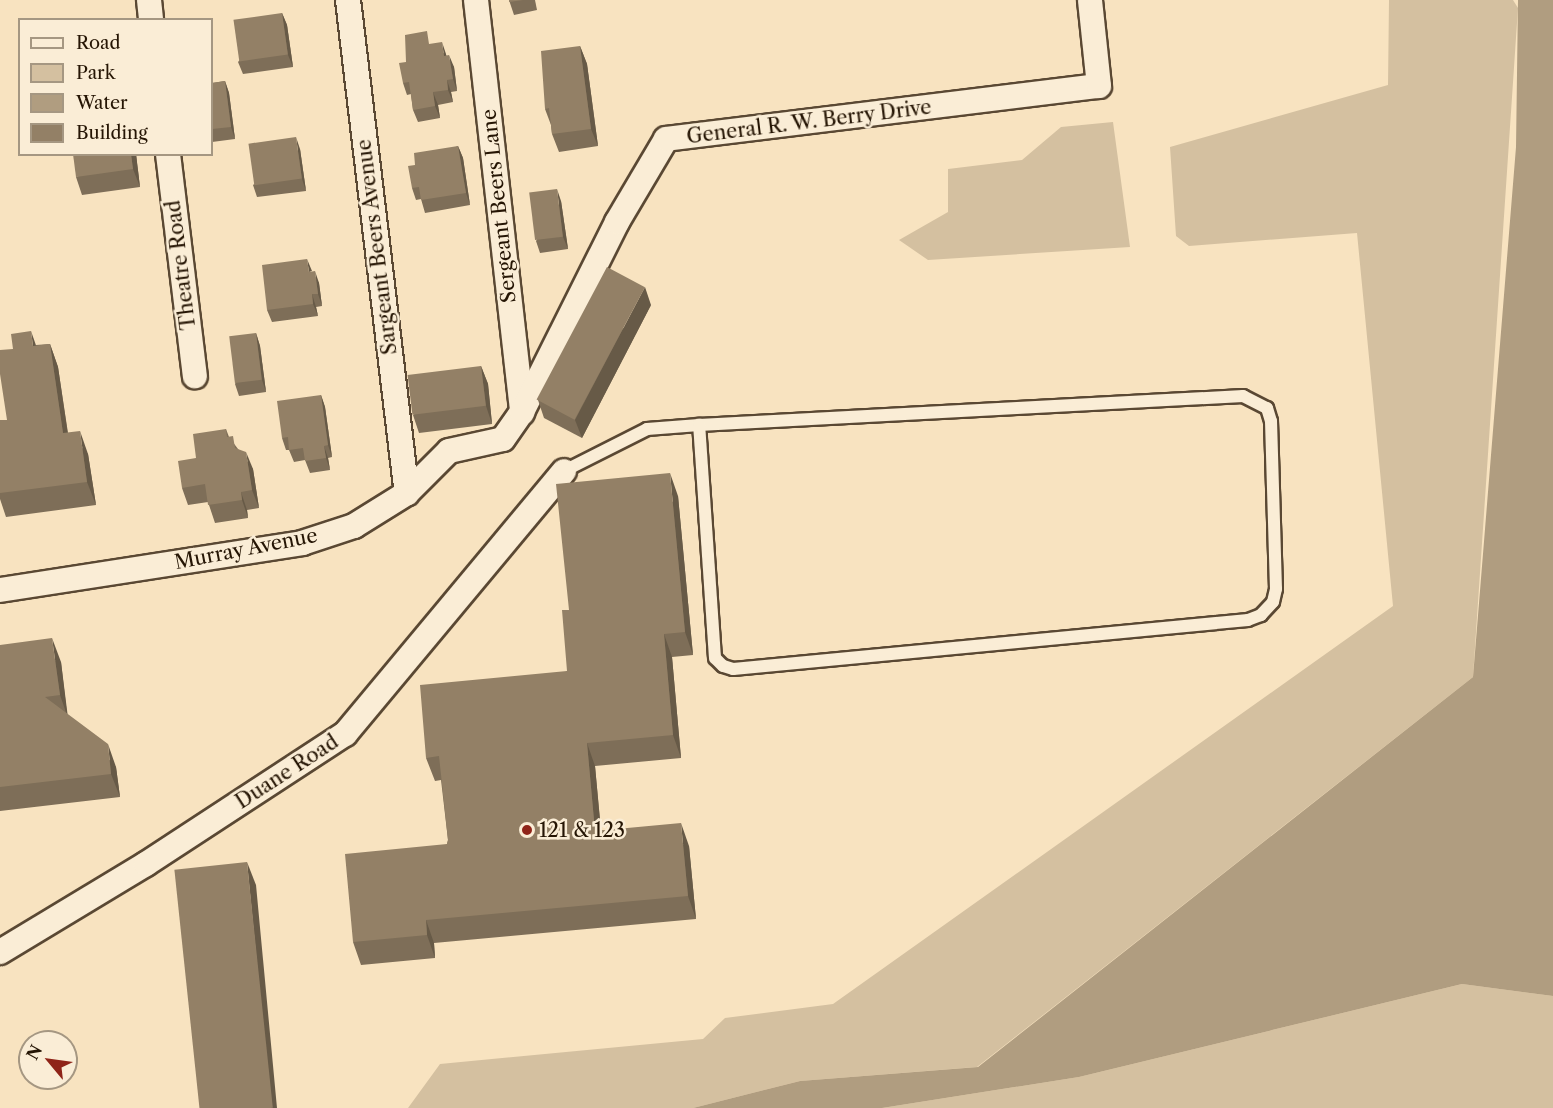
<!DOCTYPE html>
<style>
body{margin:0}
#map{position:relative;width:1553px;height:1108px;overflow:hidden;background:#f8e3c0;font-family:"Libre Caslon Text",serif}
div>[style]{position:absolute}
.green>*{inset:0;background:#d4c0a0}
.water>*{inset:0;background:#b09d80}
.roads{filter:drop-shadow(2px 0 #5a4833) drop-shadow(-2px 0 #5a4833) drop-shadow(0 2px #5a4833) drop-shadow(0 -2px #5a4833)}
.service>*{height:12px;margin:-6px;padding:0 6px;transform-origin:6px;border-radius:6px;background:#faedd6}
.minor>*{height:24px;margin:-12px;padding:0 12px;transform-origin:12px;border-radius:12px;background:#faedd6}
.wall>*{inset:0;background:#7e6e58}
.shaded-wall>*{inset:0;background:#675a47}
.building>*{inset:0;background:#938066;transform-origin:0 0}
.dots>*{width:16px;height:16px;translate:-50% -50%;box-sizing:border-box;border:3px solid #faedd6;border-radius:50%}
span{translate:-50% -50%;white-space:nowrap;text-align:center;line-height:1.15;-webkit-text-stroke:5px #faedd6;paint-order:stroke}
.street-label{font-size:20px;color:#251504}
.poi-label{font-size:20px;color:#251504}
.left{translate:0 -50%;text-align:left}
.legend{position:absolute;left:18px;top:18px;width:195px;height:138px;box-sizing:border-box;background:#faedd6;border:2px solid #a59782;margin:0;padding:8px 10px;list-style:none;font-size:18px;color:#251504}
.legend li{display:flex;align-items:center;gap:12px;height:30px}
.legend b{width:30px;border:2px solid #a59782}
.north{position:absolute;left:18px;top:1030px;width:60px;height:60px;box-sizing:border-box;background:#faedd6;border:2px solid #a59782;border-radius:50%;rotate:299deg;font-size:16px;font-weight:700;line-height:24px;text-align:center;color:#251504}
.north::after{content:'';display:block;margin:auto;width:21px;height:27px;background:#8f2418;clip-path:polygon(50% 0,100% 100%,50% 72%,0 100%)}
</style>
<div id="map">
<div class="green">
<i style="clip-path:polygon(1389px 0,1513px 0,1518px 8px,1473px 677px,977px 1067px,800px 1081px,693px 1108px,408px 1108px,440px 1064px,703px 1039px,725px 1018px,833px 1004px,1393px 606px,1357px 233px,1189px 246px,1176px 236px,1170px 147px,1388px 85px)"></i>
<i style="clip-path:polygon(1113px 122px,1130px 247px,928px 260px,899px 240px,948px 212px,948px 169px,1022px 160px,1061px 127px)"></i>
<i style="clip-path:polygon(1462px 984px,1553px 996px,1553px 1108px,882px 1108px,1079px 1077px)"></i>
</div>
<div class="water">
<i style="clip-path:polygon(1518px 0,1553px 0,1553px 996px,1462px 984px,1079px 1077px,882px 1108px,693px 1108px,800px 1081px,978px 1067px,1473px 677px,1516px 147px)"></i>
</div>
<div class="roads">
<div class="service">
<i style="left:564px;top:471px;width:93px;rotate:-26.8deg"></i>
<i style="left:647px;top:429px;width:52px;rotate:-4.4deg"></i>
<i style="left:699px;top:425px;width:545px;rotate:-3.05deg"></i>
<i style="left:1243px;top:396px;width:27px;rotate:27deg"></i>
<i style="left:1267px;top:408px;width:14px;rotate:73deg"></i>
<i style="left:1271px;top:421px;width:168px;rotate:88.3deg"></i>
<i style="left:1276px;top:589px;width:13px;rotate:103deg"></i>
<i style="left:1273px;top:602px;width:18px;rotate:133deg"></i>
<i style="left:1261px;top:615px;width:14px;rotate:159deg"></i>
<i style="left:1248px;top:620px;width:517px;rotate:174.56deg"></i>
<i style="left:733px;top:669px;width:10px;rotate:-163deg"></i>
<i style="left:723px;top:666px;width:11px;rotate:-135deg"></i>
<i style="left:715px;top:658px;width:234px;rotate:-93.9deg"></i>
</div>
<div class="minor">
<i style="left:149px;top:0;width:20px;rotate:84deg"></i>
<i style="left:348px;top:0;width:497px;rotate:83.2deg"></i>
<i style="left:476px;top:0;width:415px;rotate:83.6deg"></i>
<i style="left:168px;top:154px;width:224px;rotate:83.1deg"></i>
<i style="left:0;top:590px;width:306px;rotate:-8.8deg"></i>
<i style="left:302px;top:543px;width:55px;rotate:-18.1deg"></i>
<i style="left:354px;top:526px;width:62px;rotate:-31.9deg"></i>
<i style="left:407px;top:493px;width:59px;rotate:-45deg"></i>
<i style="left:449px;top:451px;width:55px;rotate:-12.5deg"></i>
<i style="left:503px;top:439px;width:33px;rotate:-55deg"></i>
<i style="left:522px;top:412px;width:212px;rotate:-63.4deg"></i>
<i style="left:617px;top:222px;width:96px;rotate:-59.4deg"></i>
<i style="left:666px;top:139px;width:436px;rotate:-7deg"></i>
<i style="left:1099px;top:86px;width:86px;rotate:-96deg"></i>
<i style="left:0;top:952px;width:170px;rotate:-31.1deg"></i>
<i style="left:146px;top:864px;width:238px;rotate:-33.2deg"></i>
<i style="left:345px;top:734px;width:342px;rotate:-50.2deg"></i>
</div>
</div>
<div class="wall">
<i style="clip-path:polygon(509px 0,535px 0,537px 10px,514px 15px)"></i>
<i style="clip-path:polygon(282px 13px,287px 25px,293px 67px,243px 74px,238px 62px)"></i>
<i style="clip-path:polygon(432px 44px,446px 55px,454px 67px,457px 91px,451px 92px,453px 102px,438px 105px,440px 118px,418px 122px,413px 110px,411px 94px,407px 95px,403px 83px,406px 62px)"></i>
<i style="clip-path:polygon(580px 46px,587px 64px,598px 146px,559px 152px,552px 134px,551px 125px,545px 109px)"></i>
<i style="clip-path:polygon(225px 81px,229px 93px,235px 139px,212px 142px,212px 83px)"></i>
<i style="clip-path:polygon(458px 146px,463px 158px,470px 205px,425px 213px,421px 199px,416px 200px,412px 188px,415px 165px)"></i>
<i style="clip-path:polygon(300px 149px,306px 191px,257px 197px,253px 185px)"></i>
<i style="clip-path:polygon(136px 154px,140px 187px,82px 195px,76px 177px)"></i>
<i style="clip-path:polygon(561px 201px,568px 249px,540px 253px,536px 241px)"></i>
<i style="clip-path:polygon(312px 272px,319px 283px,322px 306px,316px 307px,318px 316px,272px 322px,267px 310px)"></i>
<i style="clip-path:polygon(651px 305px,582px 438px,544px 418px,538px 400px)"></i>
<i style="clip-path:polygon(256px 333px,260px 346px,266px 392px,239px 396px,235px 384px)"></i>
<i style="clip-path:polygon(50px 344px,58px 367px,68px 433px,88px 454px,96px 505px,6px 517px,0 499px,0 420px,7px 420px,36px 345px)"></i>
<i style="clip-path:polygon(481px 366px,488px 384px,492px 424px,419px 433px,413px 415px)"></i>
<i style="clip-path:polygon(321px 395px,325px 407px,332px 457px,328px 458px,330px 470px,310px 473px,305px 460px,294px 462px,289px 450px,286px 450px,282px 438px)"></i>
<i style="clip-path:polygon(226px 429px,229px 437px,253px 469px,259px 508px,247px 510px,248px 518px,215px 523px,208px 502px,188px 505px,182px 488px,196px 458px)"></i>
<i style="clip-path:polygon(678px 496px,693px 655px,672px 657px,681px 758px,595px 766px,601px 830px,689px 846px,696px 919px,434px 943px,435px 958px,361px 965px,353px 942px,447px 844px,448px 840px,441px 780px,435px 781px,426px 758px,567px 671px,569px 610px)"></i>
<i style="clip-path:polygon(0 645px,61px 662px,67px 714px,116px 767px,120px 797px,0 811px)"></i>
</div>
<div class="shaded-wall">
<i style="clip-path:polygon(282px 13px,287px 25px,293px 67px,288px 55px)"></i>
<i style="clip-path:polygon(442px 42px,446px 54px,448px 68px,444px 56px)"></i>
<i style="clip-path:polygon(580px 46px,587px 64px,598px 146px,591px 129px)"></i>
<i style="clip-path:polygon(449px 55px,454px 67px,457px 91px,453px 79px)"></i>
<i style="clip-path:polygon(447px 80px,451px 92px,453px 102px,448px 90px)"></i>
<i style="clip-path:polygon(225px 81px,229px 93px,235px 139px,231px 127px)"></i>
<i style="clip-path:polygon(433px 92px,438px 105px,440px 118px,435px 106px)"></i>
<i style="clip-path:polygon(296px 137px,300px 149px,306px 191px,302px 179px)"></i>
<i style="clip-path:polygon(458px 146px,463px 158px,470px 205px,466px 193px)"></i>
<i style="clip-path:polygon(131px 154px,136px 154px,140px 187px,133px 169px)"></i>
<i style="clip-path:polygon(557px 189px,561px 201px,568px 249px,563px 237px)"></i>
<i style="clip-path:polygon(307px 259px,312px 271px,309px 272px)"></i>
<i style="clip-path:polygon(315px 271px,319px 283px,322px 306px,318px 294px)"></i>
<i style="clip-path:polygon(645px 287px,651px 305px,582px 438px,575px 420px)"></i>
<i style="clip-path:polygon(312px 294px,316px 307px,318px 316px,313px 304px)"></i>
<i style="clip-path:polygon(31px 331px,39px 354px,33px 346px)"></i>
<i style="clip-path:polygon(256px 333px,260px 346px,266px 392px,262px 380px)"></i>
<i style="clip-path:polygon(50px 344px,58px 367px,71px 456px,63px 433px)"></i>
<i style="clip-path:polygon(481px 366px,488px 384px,492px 424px,486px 406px)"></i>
<i style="clip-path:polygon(321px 395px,325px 407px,332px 457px,328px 445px)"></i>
<i style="clip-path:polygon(80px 431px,88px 454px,96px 505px,87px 482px)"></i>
<i style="clip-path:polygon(324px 446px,328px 458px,330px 470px,326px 458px)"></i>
<i style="clip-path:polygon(246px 452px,253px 469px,259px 508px,252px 490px)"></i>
<i style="clip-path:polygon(670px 473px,678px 496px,693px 655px,685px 632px)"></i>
<i style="clip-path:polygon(241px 492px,247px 510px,248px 518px,242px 500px)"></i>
<i style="clip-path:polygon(664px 634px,672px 657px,681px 758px,673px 735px)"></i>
<i style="clip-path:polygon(52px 638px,61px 662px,68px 718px,60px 695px)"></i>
<i style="clip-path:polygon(587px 743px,595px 766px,603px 854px,595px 831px)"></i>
<i style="clip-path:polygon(108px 744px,116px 767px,120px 797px,111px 774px)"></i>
<i style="clip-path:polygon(681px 823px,689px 846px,696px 919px,688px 896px)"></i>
<i style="clip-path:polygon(247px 862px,256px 885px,277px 1108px,271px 1108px)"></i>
<i style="clip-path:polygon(426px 920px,434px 943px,435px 958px,427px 935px)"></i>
</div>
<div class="building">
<i style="clip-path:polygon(509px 0,523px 0,509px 2px)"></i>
<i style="left:282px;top:13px;width:42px;height:49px;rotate:82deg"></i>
<i style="clip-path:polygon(427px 31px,429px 44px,442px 42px,444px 56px,449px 55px,453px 79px,447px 80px,448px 90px,433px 92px,435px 106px,413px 110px,409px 82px,403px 83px,399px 63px,406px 62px,405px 35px)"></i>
<i style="clip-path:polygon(580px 46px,591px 129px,552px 134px,549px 108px,545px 109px,541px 51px)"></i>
<i style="clip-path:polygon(225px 81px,231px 127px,212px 129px,212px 83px)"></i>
<i style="left:296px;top:137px;width:42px;height:48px;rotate:82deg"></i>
<i style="clip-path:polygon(458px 146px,466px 193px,421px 200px,419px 187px,412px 188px,408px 166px,415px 165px,414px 153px)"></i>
<i style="clip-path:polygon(73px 154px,131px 154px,133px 169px,76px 177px)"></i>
<i style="left:557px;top:189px;width:48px;height:28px;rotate:83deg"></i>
<i style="clip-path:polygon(307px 259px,309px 272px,315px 271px,318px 294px,312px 294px,313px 304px,267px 310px,262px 265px)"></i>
<i style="left:607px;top:267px;width:43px;height:150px;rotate:28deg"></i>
<i style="clip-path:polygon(31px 331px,33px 346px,50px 344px,63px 433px,80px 431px,87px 482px,0 493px,0 420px,7px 420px,0 374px,0 350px,13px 349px,11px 334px)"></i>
<i style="left:256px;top:333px;width:47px;height:27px;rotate:83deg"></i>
<i style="left:481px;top:366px;width:40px;height:74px;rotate:83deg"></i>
<i style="clip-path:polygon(321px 395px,328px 445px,324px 446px,326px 458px,305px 461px,303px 448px,289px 450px,288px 437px,282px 438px,277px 401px)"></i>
<i style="clip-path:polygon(226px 429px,227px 437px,233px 436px,235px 448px,246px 452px,252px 490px,241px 492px,242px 500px,208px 505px,205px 484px,182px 488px,178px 461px,196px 458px,193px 434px)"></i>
<i style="clip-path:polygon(670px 473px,685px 632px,664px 634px,673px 735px,587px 743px,595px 831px,681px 823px,688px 896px,426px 920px,427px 935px,353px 942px,345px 854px,447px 844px,448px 840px,439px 756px,426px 758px,420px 685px,567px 671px,562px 610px,569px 610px,556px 484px)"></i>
<i style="clip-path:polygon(52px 638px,60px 695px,45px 697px,108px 744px,111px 774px,0 787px,0 645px)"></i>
<i style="left:247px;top:862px;width:247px;height:73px;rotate:84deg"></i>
</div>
<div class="dots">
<i style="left:527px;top:830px;background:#8f2418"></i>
</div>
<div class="street-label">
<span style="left:809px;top:122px;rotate:-7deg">General R. W. Berry Drive</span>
<span style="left:499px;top:206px;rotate:-96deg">Sergeant Beers Lane</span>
<span style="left:377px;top:247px;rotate:-97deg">Sargeant Beers Avenue</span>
<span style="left:181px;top:265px;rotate:-97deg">Theatre Road</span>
<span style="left:246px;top:549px;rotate:-11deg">Murray Avenue</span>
<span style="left:287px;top:772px;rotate:-33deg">Duane Road</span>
</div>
<div class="poi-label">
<span class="left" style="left:539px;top:830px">121 &amp; 123</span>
</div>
<ul class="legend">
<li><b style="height:8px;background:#faedd6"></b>Road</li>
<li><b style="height:16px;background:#d4c0a0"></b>Park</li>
<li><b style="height:16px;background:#b09d80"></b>Water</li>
<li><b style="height:16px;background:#938066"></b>Building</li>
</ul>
<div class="north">N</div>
</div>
